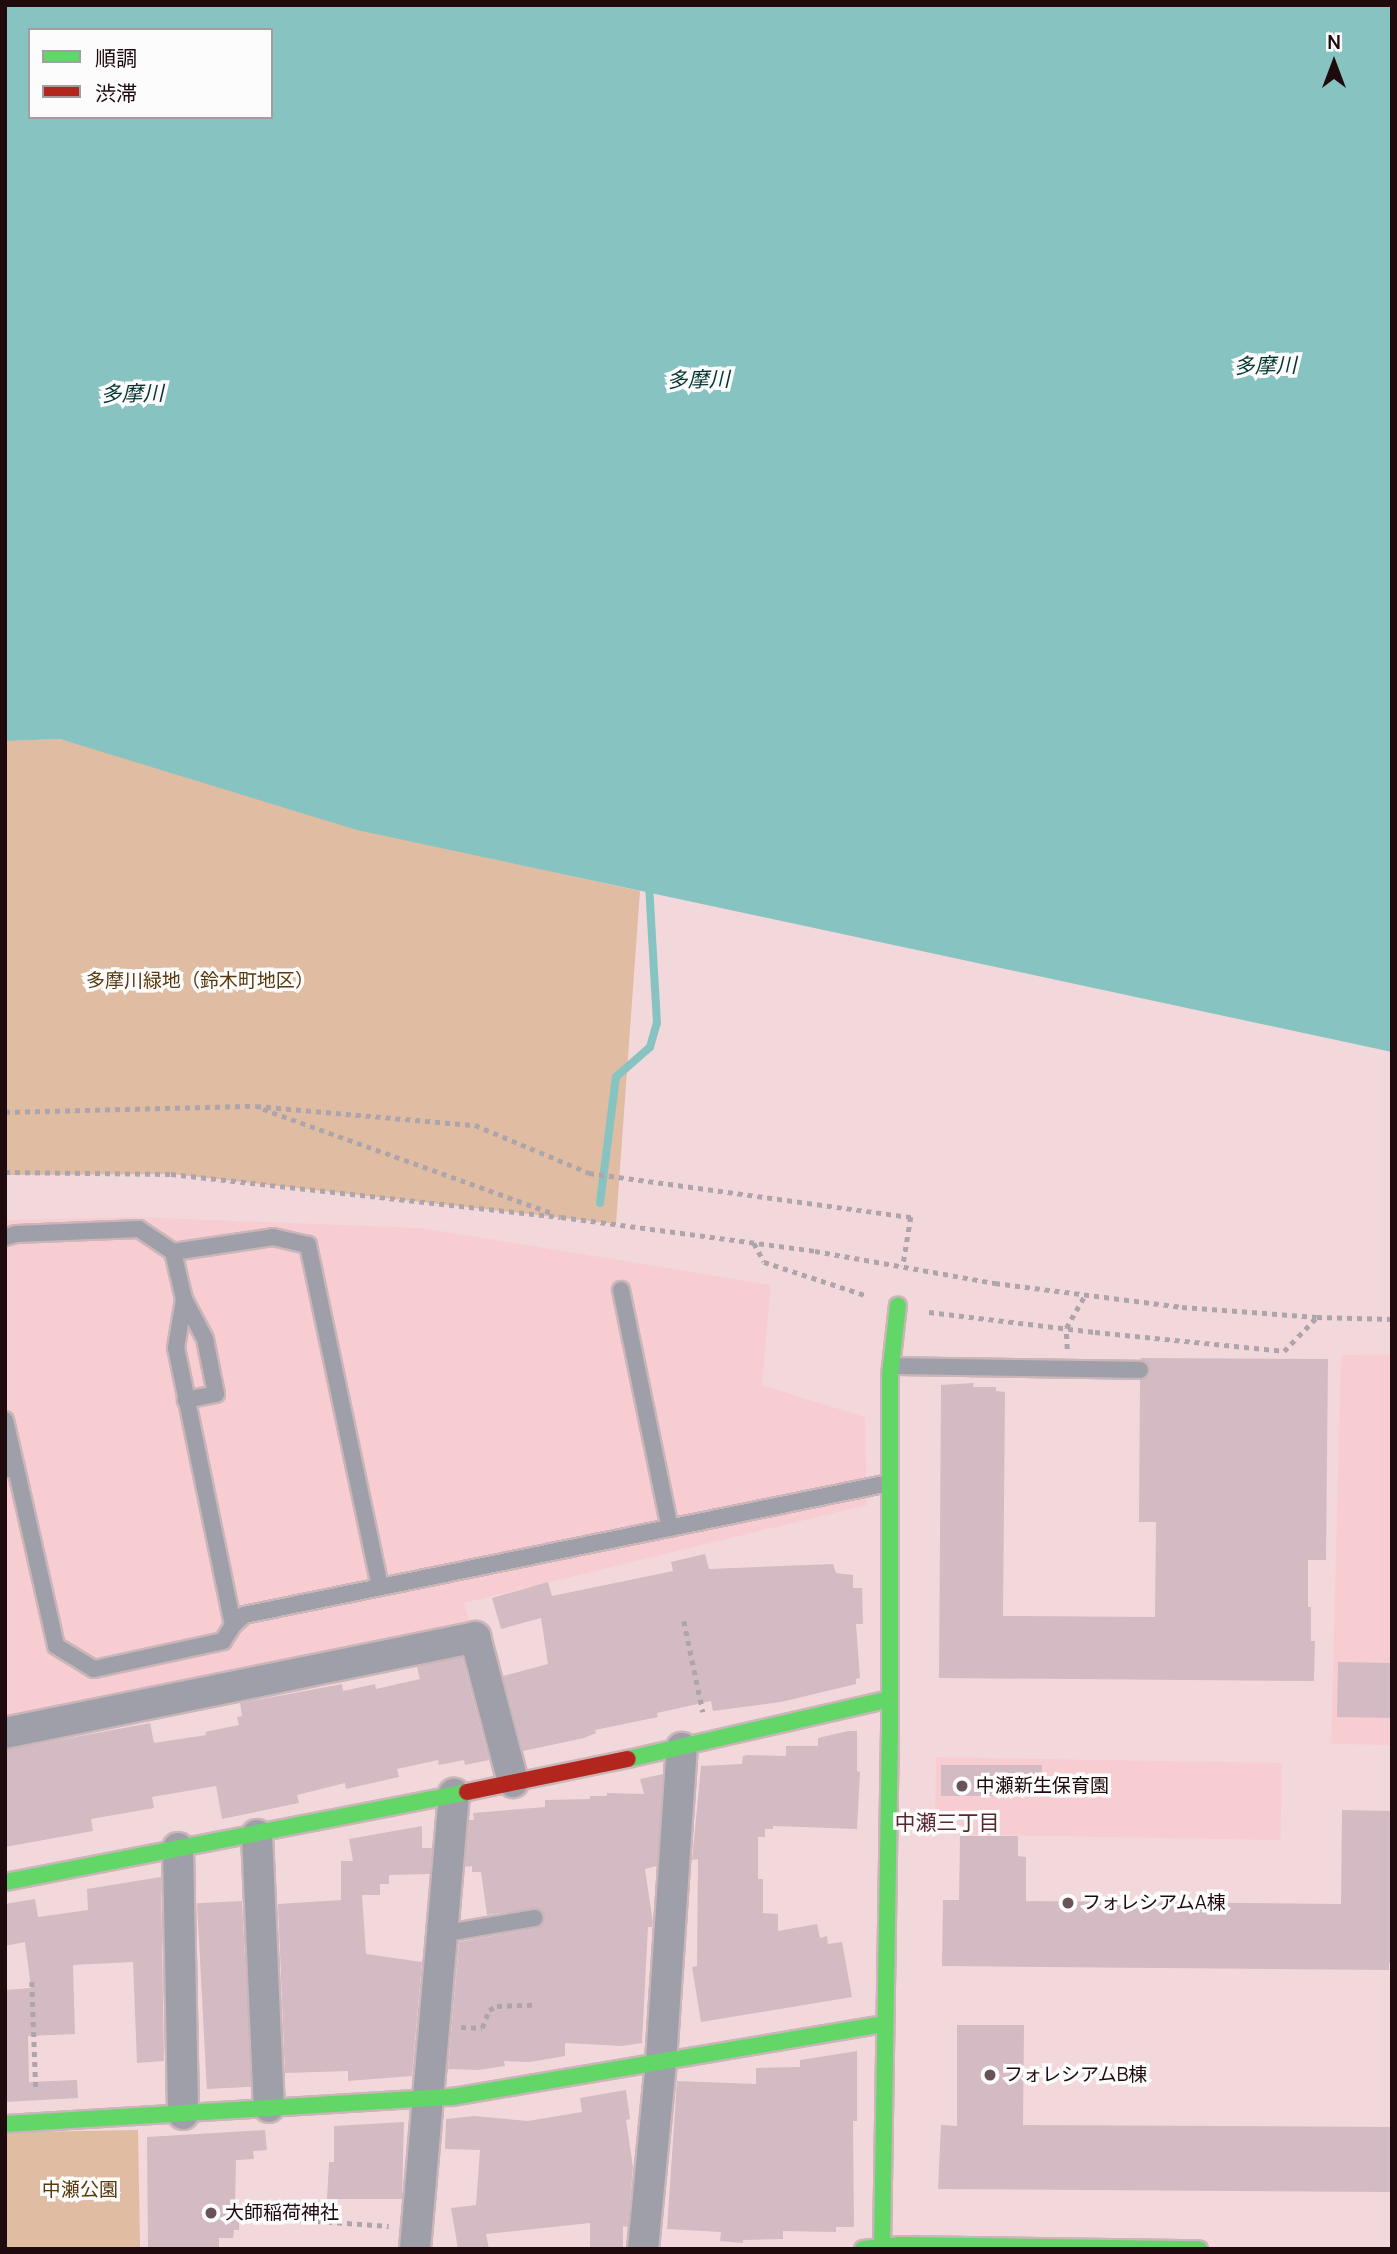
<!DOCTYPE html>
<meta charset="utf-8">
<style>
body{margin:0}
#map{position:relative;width:1397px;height:2254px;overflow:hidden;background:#f3d8db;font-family:Manrope,"Noto Sans JP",sans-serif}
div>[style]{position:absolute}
.built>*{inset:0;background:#f8cdd2;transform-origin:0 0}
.green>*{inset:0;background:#e0bca2;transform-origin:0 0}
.water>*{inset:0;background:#87c3c0}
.stream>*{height:8px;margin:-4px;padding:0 4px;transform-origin:4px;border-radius:4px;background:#87c3c0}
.building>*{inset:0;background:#d4bac2;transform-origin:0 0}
.path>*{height:4.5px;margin-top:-2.25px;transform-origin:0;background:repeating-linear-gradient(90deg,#aea5ac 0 5px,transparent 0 10px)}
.roads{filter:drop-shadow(2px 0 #cab6b8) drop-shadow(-2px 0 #cab6b8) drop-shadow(0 2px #cab6b8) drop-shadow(0 -2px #cab6b8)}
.lane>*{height:16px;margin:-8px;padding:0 8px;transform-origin:8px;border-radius:8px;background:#9e9fa9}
.street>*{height:30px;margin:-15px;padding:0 15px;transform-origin:15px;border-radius:15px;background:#9e9fa9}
.fast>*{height:16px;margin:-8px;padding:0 8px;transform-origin:8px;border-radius:8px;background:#63d668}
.jam>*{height:16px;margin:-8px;padding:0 8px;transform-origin:8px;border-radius:8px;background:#b3261e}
.dots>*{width:19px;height:19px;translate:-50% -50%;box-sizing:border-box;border:4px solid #fcfcfc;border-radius:50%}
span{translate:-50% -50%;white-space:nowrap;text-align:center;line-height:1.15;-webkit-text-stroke:7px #fcfcfc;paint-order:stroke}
.park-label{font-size:19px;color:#58390b}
.poi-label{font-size:19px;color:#1f0b0e}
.left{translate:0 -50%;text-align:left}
.water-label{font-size:21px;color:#033432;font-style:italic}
.neighbourhood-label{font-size:21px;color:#572830}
.frame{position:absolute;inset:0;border:7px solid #1f0b0e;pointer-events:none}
.legend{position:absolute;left:28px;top:28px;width:245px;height:91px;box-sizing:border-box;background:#fcfcfc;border:2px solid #a49c9d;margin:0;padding:9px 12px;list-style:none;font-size:21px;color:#1f0b0e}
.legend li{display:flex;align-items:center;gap:14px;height:35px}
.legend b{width:35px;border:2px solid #a49c9d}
.north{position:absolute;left:1299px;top:28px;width:70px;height:70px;-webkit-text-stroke:5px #fcfcfc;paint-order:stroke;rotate:0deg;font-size:19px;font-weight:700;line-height:28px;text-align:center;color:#1f0b0e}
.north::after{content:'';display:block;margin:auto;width:24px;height:32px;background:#1f0b0e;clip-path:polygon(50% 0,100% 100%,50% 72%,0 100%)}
</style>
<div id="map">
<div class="built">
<i style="clip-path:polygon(134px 1217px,422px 1228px,771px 1285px,762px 1385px,865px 1417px,867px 1505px,464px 1603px,469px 1622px,5px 1724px,5px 1220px)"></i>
<i style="clip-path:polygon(1392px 1354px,1392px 1745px,1331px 1744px,1341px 1355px)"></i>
<i style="left:936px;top:1757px;width:346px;height:77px;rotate:1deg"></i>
</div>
<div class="green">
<i style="clip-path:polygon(60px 739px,489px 858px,640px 891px,616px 1224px,171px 1174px,5px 1175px,5px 741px)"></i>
<i style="left:138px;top:2130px;width:119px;height:133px;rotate:89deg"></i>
</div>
<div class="water">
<i style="clip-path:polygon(evenodd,5px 5px,1392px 5px,1392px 1052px,357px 830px,60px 739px,5px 741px,5px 5px,30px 30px,271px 30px,271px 117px,30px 117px,30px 30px)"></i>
</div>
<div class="stream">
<i style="left:600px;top:1203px;width:127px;rotate:-82.8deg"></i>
<i style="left:616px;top:1077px;width:45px;rotate:-41.4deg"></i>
<i style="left:650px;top:1047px;width:25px;rotate:-74deg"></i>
<i style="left:657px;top:1023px;width:139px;rotate:-93.3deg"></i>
</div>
<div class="building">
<i style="clip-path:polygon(1140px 1358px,1328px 1359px,1326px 1560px,1308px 1560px,1308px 1607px,1311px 1607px,1311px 1641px,1315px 1641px,1314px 1681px,939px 1678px,941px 1385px,974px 1383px,973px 1387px,996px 1387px,996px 1391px,1005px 1392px,1003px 1616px,1155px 1617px,1156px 1522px,1139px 1522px,1140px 1380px,1149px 1376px,1150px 1369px)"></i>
<i style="clip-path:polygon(705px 1554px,709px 1569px,833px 1564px,836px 1573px,853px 1575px,853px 1588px,862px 1588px,863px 1624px,856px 1624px,860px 1678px,856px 1679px,856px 1684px,781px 1702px,713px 1711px,711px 1701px,657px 1713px,658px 1717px,595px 1730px,596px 1733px,584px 1738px,523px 1751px,503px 1676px,548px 1664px,541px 1618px,501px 1629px,492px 1598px,548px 1582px,552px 1596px,673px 1571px,671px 1562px)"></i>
<i style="clip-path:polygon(462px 1657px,489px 1760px,465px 1765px,464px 1760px,439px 1765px,438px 1760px,397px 1769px,399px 1777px,346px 1789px,345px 1783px,297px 1795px,299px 1803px,222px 1819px,216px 1786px,152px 1797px,154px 1808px,91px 1819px,93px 1831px,5px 1847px,5px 1750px,150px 1723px,154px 1743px,206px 1735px,205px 1732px,239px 1725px,237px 1717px,242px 1716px,240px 1703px,342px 1684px,343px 1691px,375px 1684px,376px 1689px,420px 1679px,417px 1667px)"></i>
<i style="left:1338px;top:1662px;width:54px;height:55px;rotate:1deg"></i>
<i style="clip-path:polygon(848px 1731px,857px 1731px,857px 1771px,860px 1772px,857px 1829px,773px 1826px,773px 1829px,765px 1829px,765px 1837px,758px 1837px,758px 1879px,763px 1879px,763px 1913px,778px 1914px,778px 1931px,817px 1924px,820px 1938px,827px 1936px,828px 1944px,842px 1942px,852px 1997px,701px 2022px,692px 1967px,697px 1966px,698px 1859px,692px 1860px,701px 1766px,742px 1764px,743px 1756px,748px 1755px,786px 1756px,786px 1746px,818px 1746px,818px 1738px)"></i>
<i style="left:941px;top:1765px;width:101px;height:31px"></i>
<i style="clip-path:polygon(663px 1774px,657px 1866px,645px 1869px,653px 1923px,652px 1927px,648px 1927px,642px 2043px,622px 2046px,565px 2043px,565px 2056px,530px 2062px,504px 2061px,505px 2066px,478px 2070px,448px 2069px,459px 1942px,537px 1928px,545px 1921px,543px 1912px,538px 1908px,487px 1915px,481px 1872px,472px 1872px,472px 1866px,465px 1867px,469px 1820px,474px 1820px,473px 1813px,545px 1807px,545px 1800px,590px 1799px,590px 1796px,607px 1796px,607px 1793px,644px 1794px,640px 1779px)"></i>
<i style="clip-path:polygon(1342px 1810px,1392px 1811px,1392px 1963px,1389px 1963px,1389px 1970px,942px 1966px,943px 1900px,959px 1900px,960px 1836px,1018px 1836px,1018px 1856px,1026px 1857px,1026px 1901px,1341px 1904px)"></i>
<i style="clip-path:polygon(422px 1826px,422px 1848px,432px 1848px,430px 1874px,389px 1875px,389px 1884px,380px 1884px,380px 1895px,362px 1895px,366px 1954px,422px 1962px,412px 2076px,348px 2081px,348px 2071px,285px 2073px,278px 1904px,341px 1900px,341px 1861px,353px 1861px,349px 1839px)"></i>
<i style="clip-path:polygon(161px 1877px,164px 2061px,137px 2063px,133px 1962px,73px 1965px,75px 2034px,28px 2036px,29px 2082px,77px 2080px,78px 2098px,5px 2102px,5px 1990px,31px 1988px,25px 1942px,5px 1946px,5px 1904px,35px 1899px,38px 1917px,88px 1910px,87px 1889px)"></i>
<i style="left:242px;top:1901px;width:186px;height:45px;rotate:87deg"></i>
<i style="clip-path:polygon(957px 2025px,1024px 2025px,1023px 2125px,1392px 2127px,1392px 2192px,938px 2189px,941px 2125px,957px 2126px)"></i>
<i style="clip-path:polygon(857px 2051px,857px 2121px,853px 2121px,854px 2227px,836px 2227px,836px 2232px,783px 2231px,783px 2239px,743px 2240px,743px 2243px,720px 2241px,721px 2232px,667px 2229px,677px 2081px,756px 2084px,756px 2068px,800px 2067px,800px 2060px)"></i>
<i style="clip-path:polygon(626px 2090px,630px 2119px,626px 2120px,633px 2167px,628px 2227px,623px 2226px,623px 2249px,590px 2249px,590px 2223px,486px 2234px,489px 2249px,458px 2249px,451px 2208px,476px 2205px,480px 2150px,445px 2149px,446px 2119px,474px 2116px,528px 2121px,582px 2112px,580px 2098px)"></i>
<i style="clip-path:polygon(404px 2122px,402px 2199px,327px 2199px,329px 2162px,334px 2162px,334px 2126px)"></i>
<i style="clip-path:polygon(265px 2130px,267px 2150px,253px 2151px,254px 2159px,236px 2160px,235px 2208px,240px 2208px,239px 2230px,234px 2230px,233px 2238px,219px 2238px,219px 2249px,148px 2249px,147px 2137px)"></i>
</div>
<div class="path">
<i style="left:263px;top:1109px;width:309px;rotate:19.8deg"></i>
<i style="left:5px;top:1112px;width:251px;rotate:-1.4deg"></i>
<i style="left:256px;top:1106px;width:220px;rotate:5deg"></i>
<i style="left:475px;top:1125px;width:124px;rotate:22.8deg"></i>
<i style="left:589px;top:1173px;width:325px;rotate:7.8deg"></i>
<i style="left:911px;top:1217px;width:50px;rotate:99.3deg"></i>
<i style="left:5px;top:1172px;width:166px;rotate:0.7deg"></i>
<i style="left:171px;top:1174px;width:392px;rotate:6.3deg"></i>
<i style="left:561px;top:1217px;width:256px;rotate:7.6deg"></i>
<i style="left:815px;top:1251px;width:183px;rotate:10.1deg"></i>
<i style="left:995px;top:1283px;width:189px;rotate:7.3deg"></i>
<i style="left:1182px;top:1307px;width:135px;rotate:4.2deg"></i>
<i style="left:1317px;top:1317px;width:75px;rotate:1.5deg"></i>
<i style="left:754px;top:1243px;width:21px;rotate:62deg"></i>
<i style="left:764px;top:1262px;width:109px;rotate:18.1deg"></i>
<i style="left:929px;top:1312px;width:167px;rotate:6.9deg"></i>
<i style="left:1095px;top:1332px;width:190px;rotate:5.7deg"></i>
<i style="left:1284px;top:1351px;width:47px;rotate:-45.9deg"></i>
<i style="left:1067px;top:1349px;width:21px;rotate:-93deg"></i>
<i style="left:1066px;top:1328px;width:38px;rotate:-60deg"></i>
<i style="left:684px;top:1621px;width:93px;rotate:78.2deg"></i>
<i style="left:32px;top:1982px;width:108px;rotate:87.9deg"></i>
<i style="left:461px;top:2027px;width:21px;rotate:3deg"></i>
<i style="left:482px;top:2028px;width:19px;rotate:-69deg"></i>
<i style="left:489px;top:2010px;width:9px;rotate:-27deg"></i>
<i style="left:497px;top:2006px;width:36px;rotate:-2deg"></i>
<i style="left:247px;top:2216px;width:142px;rotate:4deg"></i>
</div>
<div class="roads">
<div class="lane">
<i style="left:5px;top:1237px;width:11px;rotate:-15deg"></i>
<i style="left:16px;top:1234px;width:123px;rotate:-2.3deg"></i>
<i style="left:139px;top:1229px;width:41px;rotate:34.1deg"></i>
<i style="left:173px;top:1252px;width:48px;rotate:76.8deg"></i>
<i style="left:184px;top:1299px;width:45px;rotate:62.3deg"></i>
<i style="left:205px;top:1339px;width:56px;rotate:78.7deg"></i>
<i style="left:216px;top:1394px;width:31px;rotate:169deg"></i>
<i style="left:173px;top:1252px;width:101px;rotate:-8.5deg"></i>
<i style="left:273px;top:1237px;width:36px;rotate:13deg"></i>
<i style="left:308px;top:1245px;width:349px;rotate:78.1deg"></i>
<i style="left:621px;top:1290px;width:243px;rotate:78.4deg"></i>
<i style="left:891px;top:1366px;width:249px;rotate:0.9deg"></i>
<i style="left:5px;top:1420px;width:49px;rotate:77.1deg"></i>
<i style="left:16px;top:1468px;width:8px;rotate:173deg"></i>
<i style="left:16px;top:1468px;width:182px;rotate:77.3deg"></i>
<i style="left:56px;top:1646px;width:44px;rotate:31.2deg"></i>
<i style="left:94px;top:1669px;width:132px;rotate:-12.2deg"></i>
<i style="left:223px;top:1641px;width:19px;rotate:-58deg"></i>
<i style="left:233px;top:1625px;width:283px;rotate:-101.6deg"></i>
<i style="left:176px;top:1348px;width:50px;rotate:-80.7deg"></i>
<i style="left:233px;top:1625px;width:15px;rotate:-42deg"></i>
<i style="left:244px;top:1615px;width:658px;rotate:-11.57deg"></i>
<i style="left:441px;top:1934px;width:95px;rotate:-9.7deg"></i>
</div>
<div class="street">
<i style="left:5px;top:1733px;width:480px;rotate:-11.5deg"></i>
<i style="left:475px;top:1637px;width:150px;rotate:75.3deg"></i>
<i style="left:257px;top:1835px;width:272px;rotate:87.5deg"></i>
<i style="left:178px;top:1848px;width:266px;rotate:88.9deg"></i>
<i style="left:415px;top:2249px;width:457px;rotate:-85.1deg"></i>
<i style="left:643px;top:2249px;width:189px;rotate:-84.5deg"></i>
<i style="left:661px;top:2061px;width:314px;rotate:-86.2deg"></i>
</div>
<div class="fast">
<i style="left:628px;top:1759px;width:268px;rotate:-12.9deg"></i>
<i style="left:5px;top:1882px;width:471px;rotate:-11deg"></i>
<i style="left:5px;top:2124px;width:448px;rotate:-3.5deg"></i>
<i style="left:452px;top:2097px;width:438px;rotate:-9.6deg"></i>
<i style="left:863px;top:2249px;width:38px;rotate:-6deg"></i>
<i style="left:901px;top:2245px;width:298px;rotate:0.8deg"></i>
<i style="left:882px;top:2249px;width:523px;rotate:-89.12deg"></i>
<i style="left:890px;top:1726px;width:350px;rotate:-90deg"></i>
<i style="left:890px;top:1376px;width:71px;rotate:-83.6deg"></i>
</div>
<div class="jam">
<i style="left:467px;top:1792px;width:164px;rotate:-11.6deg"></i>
</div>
</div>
<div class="dots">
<i style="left:962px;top:1786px;background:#695356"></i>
<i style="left:1068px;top:1903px;background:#695356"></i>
<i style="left:990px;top:2075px;background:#695356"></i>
<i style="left:211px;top:2213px;background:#695356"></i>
</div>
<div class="park-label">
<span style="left:200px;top:981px">多摩川緑地（鈴木町地区）</span>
<span style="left:80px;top:2190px">中瀬公園</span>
</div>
<div class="poi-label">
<span class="left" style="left:976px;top:1786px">中瀬新生保育園</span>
<span class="left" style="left:1082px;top:1903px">フォレシアムA棟</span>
<span class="left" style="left:1004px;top:2075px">フォレシアムB棟</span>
<span class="left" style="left:225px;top:2213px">大師稲荷神社</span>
</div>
<div class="water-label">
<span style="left:1265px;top:365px;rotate:-1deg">多摩川</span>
<span style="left:698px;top:379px;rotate:-1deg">多摩川</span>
<span style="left:132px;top:393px;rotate:-1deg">多摩川</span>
</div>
<div class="neighbourhood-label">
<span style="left:947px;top:1822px">中瀬三丁目</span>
</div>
<div class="frame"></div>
<ul class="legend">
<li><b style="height:9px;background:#63d668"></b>順調</li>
<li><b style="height:9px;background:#b3261e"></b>渋滞</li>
</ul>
<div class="north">N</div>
</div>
